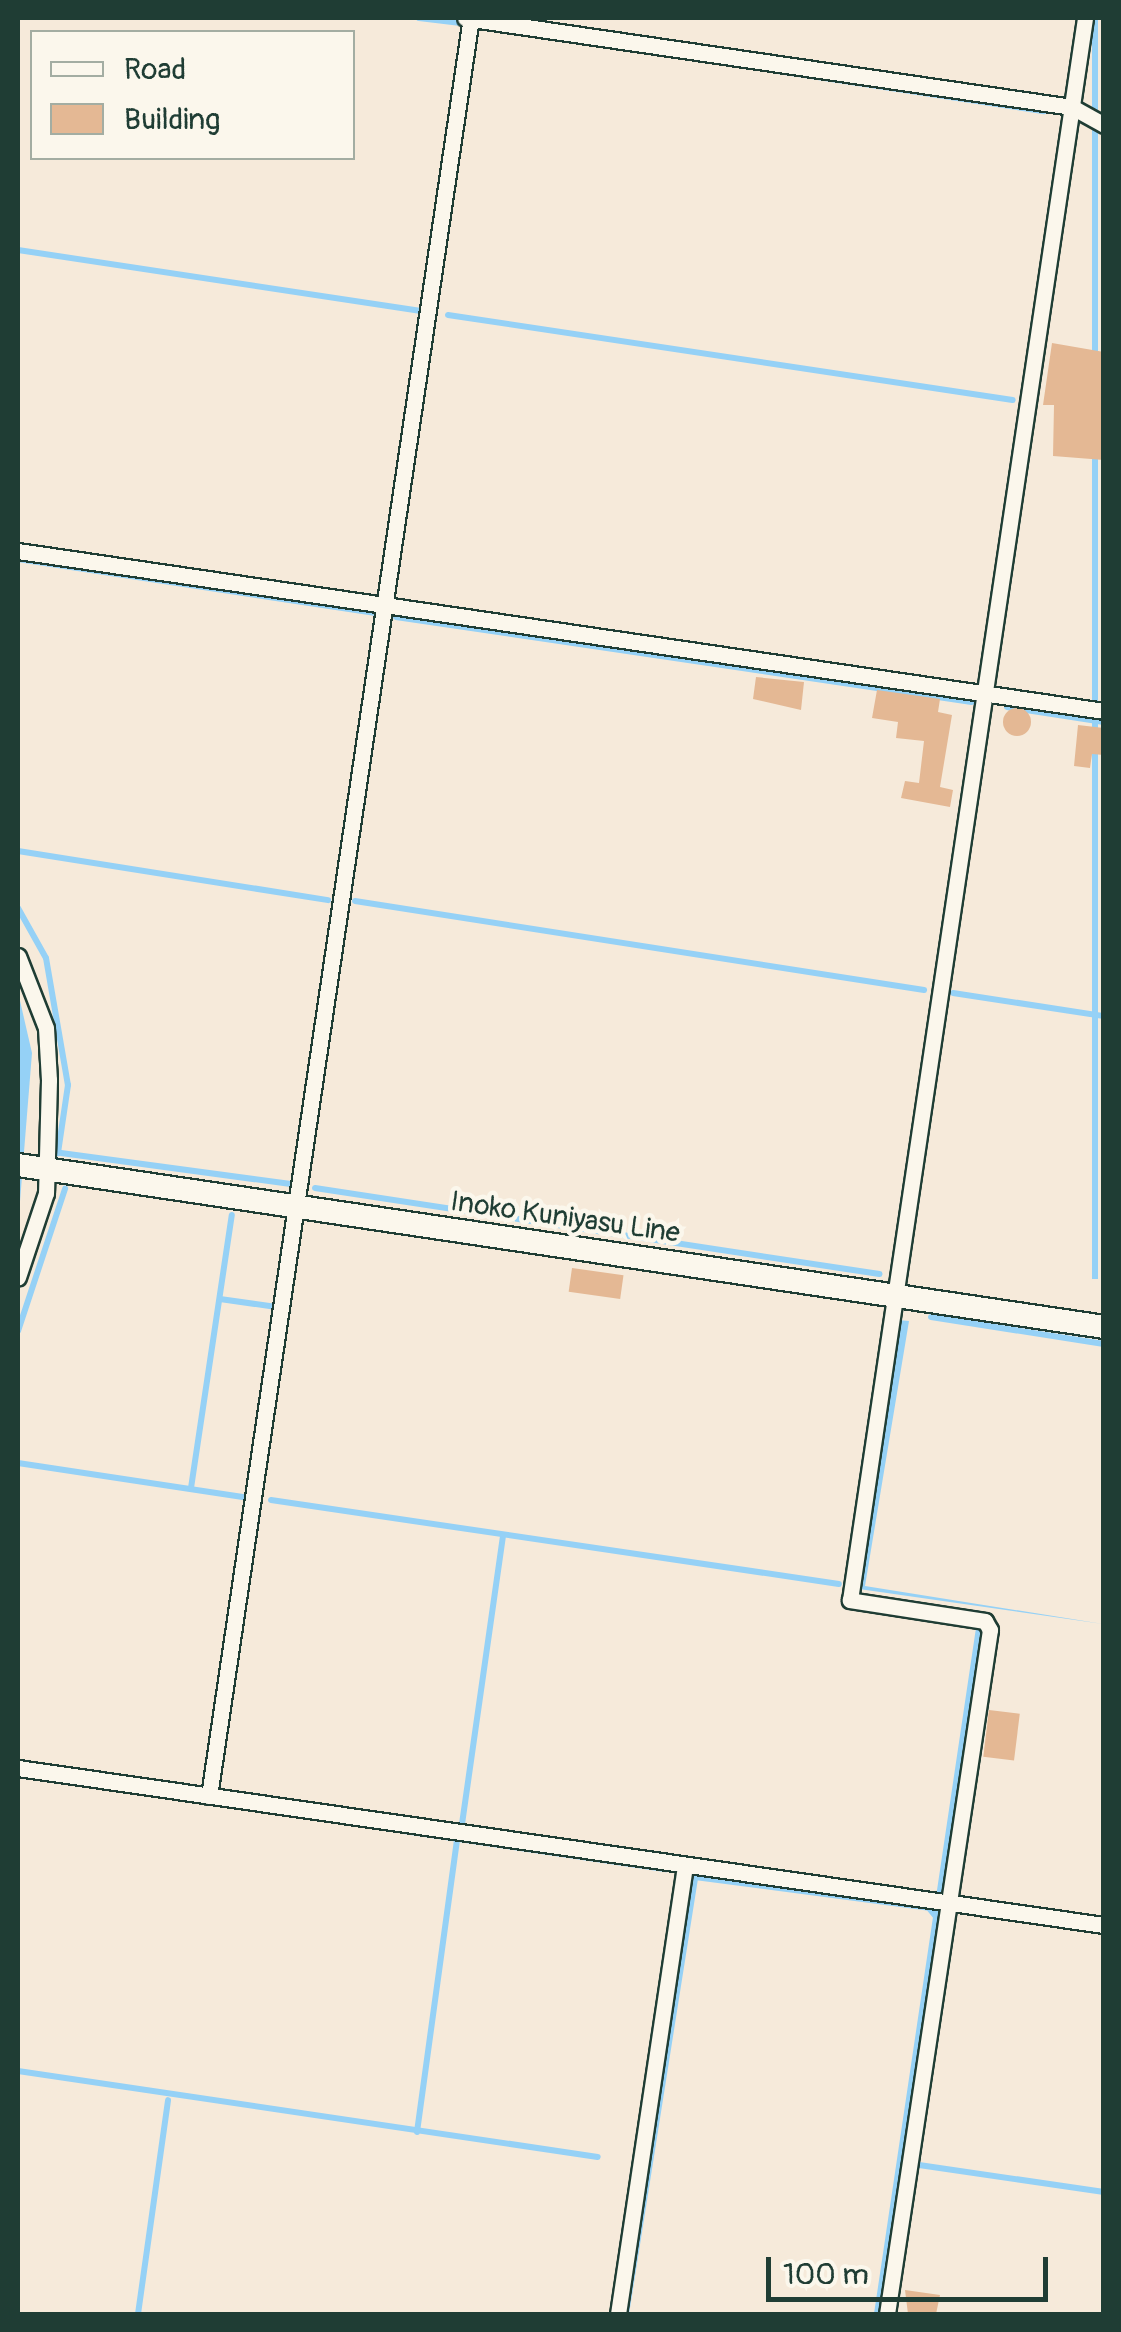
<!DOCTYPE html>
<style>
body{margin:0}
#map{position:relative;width:1121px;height:2332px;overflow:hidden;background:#f6eada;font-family:Pangolin,sans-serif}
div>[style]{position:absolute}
.water>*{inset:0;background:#95d1f6;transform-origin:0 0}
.stream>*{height:6px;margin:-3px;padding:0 3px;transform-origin:3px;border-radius:3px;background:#95d1f6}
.building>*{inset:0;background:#e4b894;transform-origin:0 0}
.round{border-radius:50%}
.roads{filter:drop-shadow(2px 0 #1f3d34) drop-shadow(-2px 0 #1f3d34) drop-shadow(0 2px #1f3d34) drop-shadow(0 -2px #1f3d34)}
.street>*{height:15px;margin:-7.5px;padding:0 7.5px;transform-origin:7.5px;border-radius:7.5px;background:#fbf7ec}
.secondary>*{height:22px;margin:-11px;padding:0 11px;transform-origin:11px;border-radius:11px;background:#fbf7ec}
span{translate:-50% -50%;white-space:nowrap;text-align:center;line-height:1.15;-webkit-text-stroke:9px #fbf7ec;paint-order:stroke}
.street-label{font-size:28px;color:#1f3d34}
.frame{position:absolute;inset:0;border:20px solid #1f3d34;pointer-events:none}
.legend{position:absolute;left:30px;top:30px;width:325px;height:130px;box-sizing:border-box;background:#fbf7ec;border:2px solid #a3ada2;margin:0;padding:12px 18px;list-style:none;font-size:30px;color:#1f3d34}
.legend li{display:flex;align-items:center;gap:20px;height:50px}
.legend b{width:50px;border:2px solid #a3ada2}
.scale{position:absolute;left:766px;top:2257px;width:282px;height:45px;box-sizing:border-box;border:5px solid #1f3d34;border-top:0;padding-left:12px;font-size:30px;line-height:35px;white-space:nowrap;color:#1f3d34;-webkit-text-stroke:8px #fbf7ec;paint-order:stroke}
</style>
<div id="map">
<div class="water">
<i style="left:1092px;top:18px;width:6px;height:1261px"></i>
<i style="clip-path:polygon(18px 992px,32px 1053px,18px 1226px)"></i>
<i style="clip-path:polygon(898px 1320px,909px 1321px,865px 1586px,1103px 1624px,859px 1589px)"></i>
</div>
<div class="stream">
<i style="left:419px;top:18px;width:42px;rotate:6.8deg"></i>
<i style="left:778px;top:71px;width:269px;rotate:8.6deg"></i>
<i style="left:18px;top:250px;width:406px;rotate:8.6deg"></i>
<i style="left:448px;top:315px;width:571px;rotate:8.56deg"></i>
<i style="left:18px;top:559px;width:360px;rotate:8.6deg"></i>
<i style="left:396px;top:617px;width:582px;rotate:8.39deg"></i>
<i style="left:1007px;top:707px;width:98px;rotate:8.8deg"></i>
<i style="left:18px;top:851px;width:314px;rotate:9deg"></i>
<i style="left:355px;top:901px;width:576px;rotate:8.89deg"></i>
<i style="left:18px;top:908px;width:57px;rotate:60.8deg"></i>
<i style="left:46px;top:958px;width:129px;rotate:80.2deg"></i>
<i style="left:68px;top:1085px;width:69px;rotate:98.4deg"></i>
<i style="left:953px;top:993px;width:153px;rotate:8.7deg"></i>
<i style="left:61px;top:1153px;width:230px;rotate:7.7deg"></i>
<i style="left:315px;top:1188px;width:571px;rotate:8.67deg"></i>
<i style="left:220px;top:1299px;width:57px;rotate:8.1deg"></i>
<i style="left:931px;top:1317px;width:175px;rotate:8.9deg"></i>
<i style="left:18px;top:1331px;width:150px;rotate:-71.7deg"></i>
<i style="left:18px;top:1463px;width:229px;rotate:8.6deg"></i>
<i style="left:191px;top:1488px;width:276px;rotate:-81.5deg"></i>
<i style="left:271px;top:1500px;width:574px;rotate:8.41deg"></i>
<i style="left:462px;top:1824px;width:291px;rotate:-81.9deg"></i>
<i style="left:404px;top:1831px;width:265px;rotate:8.3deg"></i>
<i style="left:18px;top:2071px;width:586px;rotate:8.43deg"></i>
<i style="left:417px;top:2132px;width:296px;rotate:-82.2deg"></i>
<i style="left:919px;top:2165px;width:187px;rotate:8.3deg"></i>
<i style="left:138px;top:2314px;width:216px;rotate:-82deg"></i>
<i style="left:626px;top:2314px;width:442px;rotate:-81deg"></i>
<i style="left:695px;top:1877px;width:236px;rotate:7.5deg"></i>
<i style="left:929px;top:1908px;width:13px;rotate:51deg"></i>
<i style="left:877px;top:2314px;width:694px;rotate:-81.54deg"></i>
</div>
<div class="building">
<i style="clip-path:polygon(1052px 343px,1104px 352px,1104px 460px,1053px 456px,1054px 405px,1043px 405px)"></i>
<i style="clip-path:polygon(756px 677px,804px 682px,801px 710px,753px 699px)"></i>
<i style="clip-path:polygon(877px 690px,940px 699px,938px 712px,952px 715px,940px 787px,953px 790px,950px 807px,901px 798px,905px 781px,919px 783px,924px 741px,896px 738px,898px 722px,872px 718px)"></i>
<i class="round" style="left:1003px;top:708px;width:28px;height:28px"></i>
<i style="clip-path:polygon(1078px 725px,1104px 728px,1104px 755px,1092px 754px,1090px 768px,1074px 766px)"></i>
<i style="left:572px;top:1268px;width:52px;height:24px;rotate:8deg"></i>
<i style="left:989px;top:1710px;width:31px;height:47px;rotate:7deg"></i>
<i style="clip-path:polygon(905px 2290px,940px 2295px,936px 2314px,908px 2314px)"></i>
</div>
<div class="roads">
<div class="street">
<i style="left:465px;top:18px;width:613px;rotate:8.34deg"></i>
<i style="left:1072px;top:107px;width:37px;rotate:29deg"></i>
<i style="left:18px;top:551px;width:1098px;rotate:8.38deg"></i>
<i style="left:18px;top:956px;width:77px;rotate:68.7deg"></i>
<i style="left:46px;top:1028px;width:52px;rotate:86.7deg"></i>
<i style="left:49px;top:1080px;width:113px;rotate:91.5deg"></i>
<i style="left:46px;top:1193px;width:89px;rotate:108.4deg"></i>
<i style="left:18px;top:1768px;width:1097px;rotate:8.23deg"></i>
<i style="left:209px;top:1796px;width:1797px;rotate:-81.62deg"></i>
<i style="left:618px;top:2314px;width:453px;rotate:-81.5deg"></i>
<i style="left:887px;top:2314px;width:692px;rotate:-81.44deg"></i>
<i style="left:990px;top:1630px;width:10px;rotate:-119deg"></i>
<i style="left:985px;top:1621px;width:137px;rotate:-171.2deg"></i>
<i style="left:850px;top:1600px;width:1599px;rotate:-81.55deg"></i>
</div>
<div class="secondary">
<i style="left:18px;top:1165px;width:1098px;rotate:8.48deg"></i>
</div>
</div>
<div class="street-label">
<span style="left:565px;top:1218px;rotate:8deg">Inoko Kuniyasu Line</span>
</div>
<div class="frame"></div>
<ul class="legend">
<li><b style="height:12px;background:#fbf7ec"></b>Road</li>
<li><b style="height:28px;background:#e4b894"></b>Building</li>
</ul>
<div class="scale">100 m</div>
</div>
